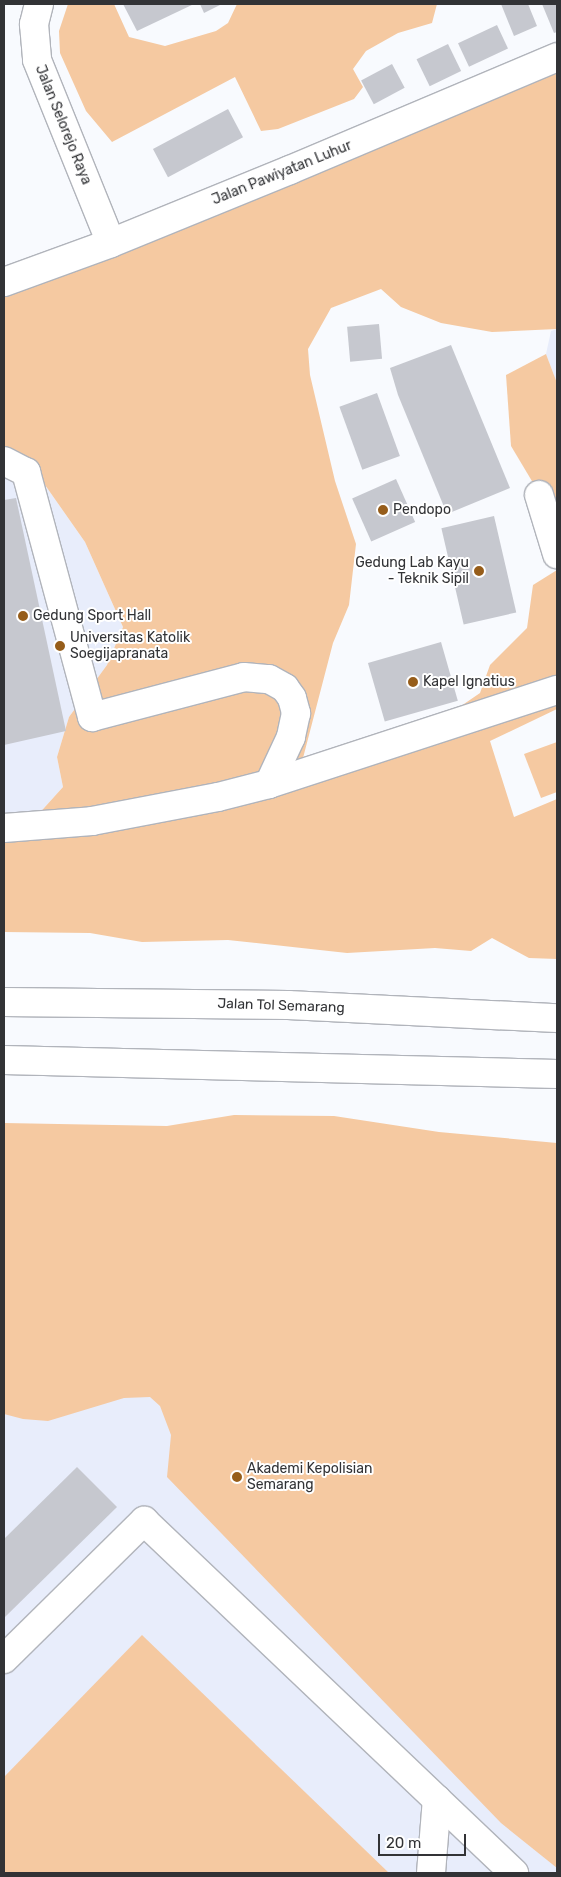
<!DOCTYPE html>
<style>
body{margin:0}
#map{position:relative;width:561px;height:1877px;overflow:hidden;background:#f8fafe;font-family:Rubik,sans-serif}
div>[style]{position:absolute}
.built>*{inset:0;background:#e8edfb}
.green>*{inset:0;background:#f5c9a1}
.building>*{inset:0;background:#c6c8cf;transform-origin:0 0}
.roads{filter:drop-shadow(1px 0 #b1b4bb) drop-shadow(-1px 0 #b1b4bb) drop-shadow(0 1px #b1b4bb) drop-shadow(0 -1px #b1b4bb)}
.minor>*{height:28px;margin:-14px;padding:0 14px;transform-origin:14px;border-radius:14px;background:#fff}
.major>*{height:28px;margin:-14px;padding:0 14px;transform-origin:14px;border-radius:14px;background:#fff}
.highway>*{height:28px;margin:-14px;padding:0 14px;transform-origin:14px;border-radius:14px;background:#fff}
.dots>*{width:14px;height:14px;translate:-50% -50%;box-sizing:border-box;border:2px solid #fff;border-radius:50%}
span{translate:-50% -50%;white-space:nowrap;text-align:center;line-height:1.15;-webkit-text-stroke:4px #fff;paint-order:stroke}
.street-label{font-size:14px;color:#323336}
.poi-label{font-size:14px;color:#323336}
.left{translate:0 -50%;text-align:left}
.right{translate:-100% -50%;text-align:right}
.frame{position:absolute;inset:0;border:5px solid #323336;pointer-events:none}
.scale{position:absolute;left:378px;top:1834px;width:88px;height:22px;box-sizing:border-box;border:2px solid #323336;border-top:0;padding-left:6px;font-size:15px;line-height:18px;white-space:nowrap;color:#323336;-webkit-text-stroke:4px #fff;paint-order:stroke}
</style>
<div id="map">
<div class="built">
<i style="clip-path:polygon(557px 329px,557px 383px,546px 354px,551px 331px)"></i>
<i style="clip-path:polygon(4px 453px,24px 455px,85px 542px,123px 627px,107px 665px,69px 717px,57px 757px,63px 787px,35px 818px,4px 834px)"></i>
<i style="clip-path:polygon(4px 1160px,557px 1537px,557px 1873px,4px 1873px)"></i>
</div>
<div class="green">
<i style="clip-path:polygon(68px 4px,114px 4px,129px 37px,165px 46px,216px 31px,228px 23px,237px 4px,437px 4px,432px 23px,398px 33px,366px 51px,353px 69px,363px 87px,354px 99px,278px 129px,261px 131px,235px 77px,112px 142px,86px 111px,60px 53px,59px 31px)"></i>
<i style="clip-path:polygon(557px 50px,557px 329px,492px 332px,441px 323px,401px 307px,381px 289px,331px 308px,308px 349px,310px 375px,335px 481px,356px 544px,349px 605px,333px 643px,303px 758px,312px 774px,426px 730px,480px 693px,490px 665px,527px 628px,533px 585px,557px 570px,557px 709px,490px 741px,514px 817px,557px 799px,557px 959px,529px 958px,492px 938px,471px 951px,435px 948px,347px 953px,228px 940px,142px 942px,90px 933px,4px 932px,4px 834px,35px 818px,63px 787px,57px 757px,69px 717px,107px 665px,123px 627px,85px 542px,24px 455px,4px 453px,4px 280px)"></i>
<i style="clip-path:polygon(546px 354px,557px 383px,557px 523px,511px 446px,506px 375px)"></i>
<i style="clip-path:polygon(557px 742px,557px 792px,541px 798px,524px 754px)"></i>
<i style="clip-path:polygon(234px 1115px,334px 1116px,439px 1132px,557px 1143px,557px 1868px,501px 1823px,167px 1477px,171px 1435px,160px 1406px,150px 1397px,124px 1398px,48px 1421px,23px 1419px,4px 1414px,4px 1123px,167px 1126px)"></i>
<i style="clip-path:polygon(142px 1635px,389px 1873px,4px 1873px,4px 1777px)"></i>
</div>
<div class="building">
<i style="clip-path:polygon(123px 4px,194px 4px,137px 31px)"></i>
<i style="clip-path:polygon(200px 4px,222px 4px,204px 13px)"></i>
<i style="clip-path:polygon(501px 4px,528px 4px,537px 26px,514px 36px)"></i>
<i style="clip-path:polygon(542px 4px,557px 4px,557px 32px,554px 33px)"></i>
<i style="left:497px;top:25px;width:26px;height:43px;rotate:65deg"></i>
<i style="left:448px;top:44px;width:30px;height:35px;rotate:64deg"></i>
<i style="left:392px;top:64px;width:27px;height:35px;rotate:62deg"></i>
<i style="left:228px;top:109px;width:32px;height:85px;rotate:62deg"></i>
<i style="left:379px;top:324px;width:35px;height:32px;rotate:85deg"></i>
<i style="clip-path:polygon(451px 345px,510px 488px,447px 514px,398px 395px,390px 368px)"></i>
<i style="left:377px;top:393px;width:67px;height:40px;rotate:70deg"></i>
<i style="left:396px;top:479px;width:47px;height:48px;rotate:66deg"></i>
<i style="clip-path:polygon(16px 498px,66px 731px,4px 745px,4px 500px)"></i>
<i style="left:494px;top:516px;width:99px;height:54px;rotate:77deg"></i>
<i style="left:441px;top:642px;width:61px;height:76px;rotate:74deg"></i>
<i style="clip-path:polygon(77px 1467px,117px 1507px,4px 1618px,4px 1539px)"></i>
</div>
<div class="roads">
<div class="minor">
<i style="left:39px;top:4px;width:21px;rotate:104deg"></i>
<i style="left:34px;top:24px;width:36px;rotate:85deg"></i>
<i style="left:37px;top:60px;width:197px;rotate:68deg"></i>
<i style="left:4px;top:461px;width:25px;rotate:27deg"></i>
<i style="left:26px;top:472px;width:254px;rotate:74.9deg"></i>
<i style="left:92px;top:717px;width:157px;rotate:-14.7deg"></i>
<i style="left:244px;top:677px;width:25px;rotate:5deg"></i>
<i style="left:269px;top:679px;width:18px;rotate:29deg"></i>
<i style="left:285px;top:688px;width:12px;rotate:55deg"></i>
<i style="left:292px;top:698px;width:16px;rotate:75deg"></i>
<i style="left:296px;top:713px;width:25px;rotate:102deg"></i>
<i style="left:291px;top:737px;width:52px;rotate:115.1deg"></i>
<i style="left:539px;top:495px;width:62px;rotate:73deg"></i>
<i style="left:4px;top:828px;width:88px;rotate:-4.5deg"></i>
<i style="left:92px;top:821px;width:128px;rotate:-10.8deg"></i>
<i style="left:218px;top:797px;width:53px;rotate:-14.3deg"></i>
<i style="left:269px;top:784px;width:303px;rotate:-18.1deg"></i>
<i style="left:4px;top:1659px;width:197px;rotate:-44.6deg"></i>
<i style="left:144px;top:1521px;width:511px;rotate:43.57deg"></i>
<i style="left:431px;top:1873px;width:74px;rotate:-85.4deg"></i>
</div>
<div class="major">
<i style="left:4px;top:282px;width:114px;rotate:-20deg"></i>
<i style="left:111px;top:243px;width:193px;rotate:-22.2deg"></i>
<i style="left:290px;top:170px;width:290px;rotate:-22.9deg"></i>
</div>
<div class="highway">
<i style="left:4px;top:1002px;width:284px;rotate:0.6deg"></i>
<i style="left:288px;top:1005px;width:269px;rotate:2.8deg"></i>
<i style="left:4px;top:1060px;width:553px;rotate:1.45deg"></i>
</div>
</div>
<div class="dots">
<i style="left:383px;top:510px;background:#965d1a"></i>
<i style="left:479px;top:571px;background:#965d1a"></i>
<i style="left:23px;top:616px;background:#965d1a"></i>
<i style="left:60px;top:646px;background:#965d1a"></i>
<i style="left:413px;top:682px;background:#965d1a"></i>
<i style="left:237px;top:1477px;background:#965d1a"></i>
</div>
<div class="street-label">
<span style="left:63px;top:125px;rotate:68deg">Jalan Selorejo Raya</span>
<span style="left:282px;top:173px;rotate:-22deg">Jalan Pawiyatan Luhur</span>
<span style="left:281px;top:1006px;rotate:2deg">Jalan Tol Semarang</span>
</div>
<div class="poi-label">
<span class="left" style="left:393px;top:510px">Pendopo</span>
<span class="right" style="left:469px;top:571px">Gedung Lab Kayu<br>- Teknik Sipil</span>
<span class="left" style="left:33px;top:616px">Gedung Sport Hall</span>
<span class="left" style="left:70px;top:646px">Universitas Katolik<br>Soegijapranata</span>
<span class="left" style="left:423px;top:682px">Kapel Ignatius</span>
<span class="left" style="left:247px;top:1477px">Akademi Kepolisian<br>Semarang</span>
</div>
<div class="frame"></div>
<div class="scale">20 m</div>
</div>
